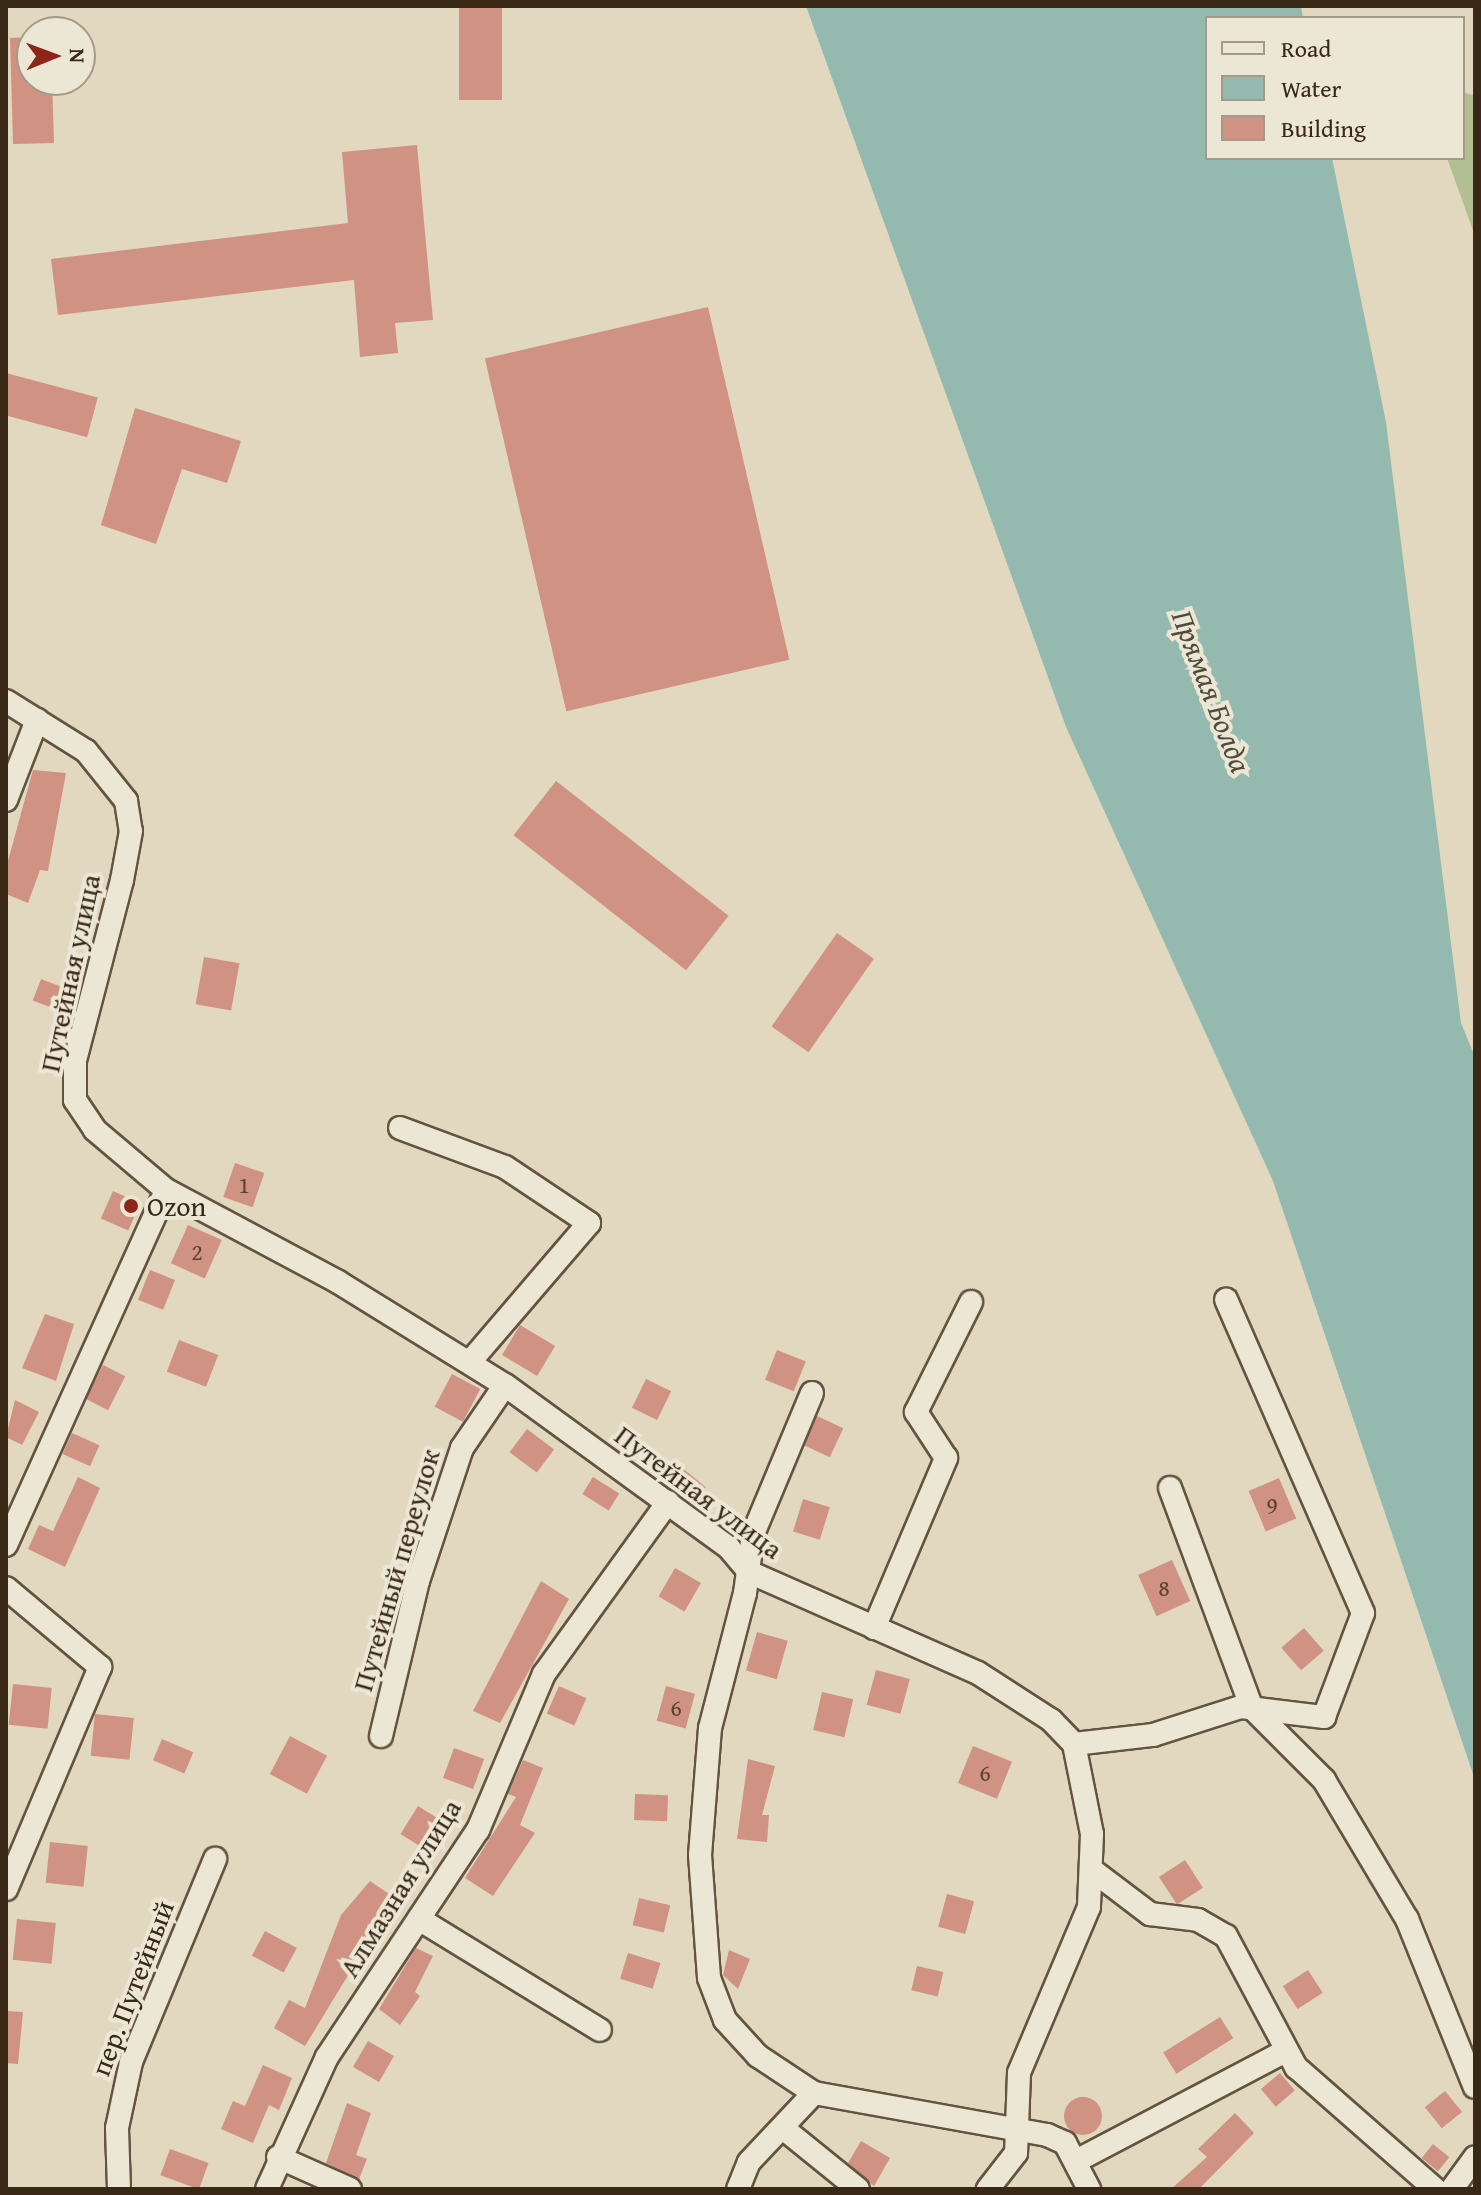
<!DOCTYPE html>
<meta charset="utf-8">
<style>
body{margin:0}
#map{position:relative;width:1481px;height:2195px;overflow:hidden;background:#e1d8bf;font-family:"Gentium Book Plus",serif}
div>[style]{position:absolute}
.green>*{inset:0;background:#b2bf92}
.water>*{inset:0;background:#94baaf}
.building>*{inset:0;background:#d09282;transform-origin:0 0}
.round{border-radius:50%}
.roads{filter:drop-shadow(2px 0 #635440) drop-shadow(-2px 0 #635440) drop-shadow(0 2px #635440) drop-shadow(0 -2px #635440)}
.minor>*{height:22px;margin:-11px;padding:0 11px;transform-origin:11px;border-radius:11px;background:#ece6d5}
.dots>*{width:22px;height:22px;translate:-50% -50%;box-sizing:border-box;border:4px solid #ece6d5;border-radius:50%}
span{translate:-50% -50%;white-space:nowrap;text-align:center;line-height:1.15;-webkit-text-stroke:8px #ece6d5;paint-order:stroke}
.number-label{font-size:24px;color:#5f4230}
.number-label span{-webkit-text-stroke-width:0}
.street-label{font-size:28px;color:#392815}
.poi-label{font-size:28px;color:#392815}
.left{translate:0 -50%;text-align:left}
.water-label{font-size:30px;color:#504c3c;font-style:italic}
.frame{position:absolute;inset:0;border:8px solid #392815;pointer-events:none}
.legend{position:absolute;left:1205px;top:16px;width:260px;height:144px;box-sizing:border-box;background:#ece6d5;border:2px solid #a49a88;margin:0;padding:10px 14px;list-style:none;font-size:24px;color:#392815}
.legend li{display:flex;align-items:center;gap:16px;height:40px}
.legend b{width:40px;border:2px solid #a49a88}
.north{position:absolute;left:16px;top:16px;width:80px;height:80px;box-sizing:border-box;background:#ece6d5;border:2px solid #a49a88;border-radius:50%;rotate:89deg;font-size:22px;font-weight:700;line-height:32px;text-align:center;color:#392815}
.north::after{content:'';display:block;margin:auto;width:28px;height:36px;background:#8f2418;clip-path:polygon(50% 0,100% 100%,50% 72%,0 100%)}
</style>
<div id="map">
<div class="green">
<i style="clip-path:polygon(1463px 92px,1475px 96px,1475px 236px,1447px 158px,1463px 158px)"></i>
</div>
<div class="water">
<i style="clip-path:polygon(806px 6px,1301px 6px,1303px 18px,1207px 18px,1207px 158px,1332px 158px,1386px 422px,1461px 1023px,1475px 1057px,1475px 1780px,1273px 1181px,1066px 727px)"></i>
</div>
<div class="building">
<i style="left:459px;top:6px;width:43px;height:94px"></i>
<i style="clip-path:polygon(32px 37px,32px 80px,52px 80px,54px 143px,13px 144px,10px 38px)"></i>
<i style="clip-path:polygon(417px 145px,433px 320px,395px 323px,398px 353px,360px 357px,354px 280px,58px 315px,51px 259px,348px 223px,342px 152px)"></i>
<i style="left:708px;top:307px;width:362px;height:229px;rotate:77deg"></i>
<i style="left:6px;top:373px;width:95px;height:41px;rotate:15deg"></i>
<i style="clip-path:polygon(135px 408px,241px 441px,227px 483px,182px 469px,156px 544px,101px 525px)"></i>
<i style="clip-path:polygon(33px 770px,66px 773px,48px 871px,40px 870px,28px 903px,6px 894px,6px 868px)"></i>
<i style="left:556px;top:781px;width:219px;height:69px;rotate:38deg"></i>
<i style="left:837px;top:933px;width:45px;height:114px;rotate:35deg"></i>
<i style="left:204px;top:957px;width:36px;height:48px;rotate:10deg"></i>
<i style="left:41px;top:979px;width:30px;height:23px;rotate:21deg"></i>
<i style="left:235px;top:1163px;width:31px;height:36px;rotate:19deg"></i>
<i style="left:113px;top:1191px;width:30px;height:30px;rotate:24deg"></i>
<i style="left:188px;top:1225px;width:37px;height:42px;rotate:24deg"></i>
<i style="left:150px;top:1270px;width:27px;height:32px;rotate:22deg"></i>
<i style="clip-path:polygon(45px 1314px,74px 1324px,56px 1381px,22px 1368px)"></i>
<i style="left:520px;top:1325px;width:41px;height:35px;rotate:31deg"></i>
<i style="left:179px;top:1340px;width:42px;height:34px;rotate:21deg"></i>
<i style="left:777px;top:1350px;width:31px;height:32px;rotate:22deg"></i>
<i style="left:103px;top:1365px;width:25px;height:38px;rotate:27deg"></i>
<i style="left:452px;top:1374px;width:32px;height:37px;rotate:28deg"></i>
<i style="left:646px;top:1379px;width:28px;height:32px;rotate:26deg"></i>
<i style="clip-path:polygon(15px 1400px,39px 1412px,22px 1445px,6px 1437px)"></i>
<i style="left:817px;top:1416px;width:29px;height:32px;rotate:25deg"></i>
<i style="left:527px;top:1429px;width:34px;height:29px;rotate:37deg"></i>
<i style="left:72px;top:1433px;width:30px;height:23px;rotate:24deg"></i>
<i style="left:681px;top:1467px;width:32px;height:17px;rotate:39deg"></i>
<i style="clip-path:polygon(78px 1477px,100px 1488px,65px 1567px,28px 1549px,39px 1525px,53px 1531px)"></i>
<i style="left:593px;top:1477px;width:31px;height:20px;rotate:32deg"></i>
<i style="left:1279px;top:1478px;width:44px;height:33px;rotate:67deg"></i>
<i style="left:803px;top:1499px;width:28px;height:34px;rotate:17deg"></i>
<i style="left:1172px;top:1560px;width:45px;height:37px;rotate:66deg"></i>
<i style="left:675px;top:1568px;width:30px;height:33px;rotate:30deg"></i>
<i style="clip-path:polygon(541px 1581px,569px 1599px,500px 1723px,473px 1711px)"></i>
<i style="left:1304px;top:1628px;width:30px;height:30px;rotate:49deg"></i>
<i style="left:757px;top:1632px;width:32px;height:40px;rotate:16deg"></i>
<i style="left:876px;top:1670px;width:35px;height:36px;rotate:15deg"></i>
<i style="left:13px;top:1684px;width:39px;height:41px;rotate:6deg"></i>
<i style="left:559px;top:1686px;width:30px;height:30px;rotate:24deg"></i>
<i style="left:666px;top:1686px;width:30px;height:36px;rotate:15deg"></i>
<i style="left:822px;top:1692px;width:32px;height:39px;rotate:13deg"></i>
<i style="left:95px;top:1714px;width:39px;height:42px;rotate:6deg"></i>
<i style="left:290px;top:1736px;width:42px;height:43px;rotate:28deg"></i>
<i style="left:162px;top:1739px;width:34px;height:23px;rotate:23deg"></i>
<i style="left:973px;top:1746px;width:42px;height:40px;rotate:22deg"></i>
<i style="left:454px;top:1748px;width:32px;height:32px;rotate:20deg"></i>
<i style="clip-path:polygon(748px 1759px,775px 1766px,762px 1815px,769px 1815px,767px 1842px,737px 1839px)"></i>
<i style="clip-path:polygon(523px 1760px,543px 1768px,520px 1825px,535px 1833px,493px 1896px,465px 1878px,516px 1797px,508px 1794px)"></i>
<i style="left:635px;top:1794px;width:33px;height:26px;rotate:2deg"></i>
<i style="left:418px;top:1806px;width:34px;height:33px;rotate:32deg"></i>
<i style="left:50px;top:1842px;width:38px;height:41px;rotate:6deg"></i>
<i style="left:1185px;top:1860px;width:33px;height:31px;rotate:57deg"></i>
<i style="clip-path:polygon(370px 1881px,395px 1898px,305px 2046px,274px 2028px,289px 2000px,305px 2008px,341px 1915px)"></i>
<i style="left:947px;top:1894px;width:28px;height:34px;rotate:15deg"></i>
<i style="left:639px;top:1898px;width:32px;height:28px;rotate:13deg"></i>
<i style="left:17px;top:1919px;width:39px;height:41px;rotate:6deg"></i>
<i style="left:265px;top:1931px;width:36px;height:28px;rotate:28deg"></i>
<i style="clip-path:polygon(416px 1948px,433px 1956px,415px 1992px,420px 1996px,400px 2025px,379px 2009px)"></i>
<i style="clip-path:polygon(729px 1950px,750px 1959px,738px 1989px,723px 1975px)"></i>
<i style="left:628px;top:1953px;width:34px;height:27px;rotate:17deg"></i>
<i style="left:917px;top:1966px;width:27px;height:25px;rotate:13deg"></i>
<i style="left:1308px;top:1970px;width:27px;height:30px;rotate:57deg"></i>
<i style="clip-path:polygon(6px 2011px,23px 2012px,18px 2064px,6px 2063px)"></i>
<i style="left:1220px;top:2017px;width:25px;height:67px;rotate:58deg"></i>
<i style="left:368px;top:2041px;width:30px;height:30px;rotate:30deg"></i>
<i style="clip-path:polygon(263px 2065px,292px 2078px,279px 2110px,269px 2105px,253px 2143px,221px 2129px,233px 2101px,245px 2106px)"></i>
<i style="left:1280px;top:2073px;width:23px;height:25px;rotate:50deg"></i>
<i style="left:1445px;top:2091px;width:27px;height:26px;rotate:51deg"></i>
<i class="round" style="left:1064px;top:2097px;width:38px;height:38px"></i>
<i style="clip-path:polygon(347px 2103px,371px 2113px,356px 2155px,367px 2159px,359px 2179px,326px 2163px)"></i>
<i style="clip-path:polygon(1235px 2113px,1254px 2133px,1199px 2189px,1171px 2189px,1207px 2157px,1198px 2149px)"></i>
<i style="clip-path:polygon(861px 2141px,890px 2158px,874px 2186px,848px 2163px)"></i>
<i style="left:1433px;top:2144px;width:21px;height:18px;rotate:39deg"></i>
<i style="left:170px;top:2149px;width:41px;height:28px;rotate:20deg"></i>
</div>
<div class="roads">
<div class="minor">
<i style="left:6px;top:701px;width:94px;rotate:32deg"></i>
<i style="left:86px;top:751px;width:64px;rotate:51.3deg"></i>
<i style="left:126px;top:801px;width:30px;rotate:81deg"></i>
<i style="left:131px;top:831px;width:50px;rotate:100.4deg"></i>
<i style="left:122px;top:880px;width:187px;rotate:104.6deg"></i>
<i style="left:75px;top:1061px;width:39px;rotate:90deg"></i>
<i style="left:75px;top:1100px;width:36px;rotate:56deg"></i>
<i style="left:95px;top:1130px;width:93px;rotate:40.2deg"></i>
<i style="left:166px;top:1190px;width:195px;rotate:28.1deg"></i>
<i style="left:338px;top:1282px;width:196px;rotate:31.7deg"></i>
<i style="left:505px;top:1385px;width:277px;rotate:36deg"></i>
<i style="left:729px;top:1548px;width:31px;rotate:50deg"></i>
<i style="left:749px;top:1572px;width:250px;rotate:23.8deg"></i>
<i style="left:978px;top:1673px;width:87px;rotate:32.8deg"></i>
<i style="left:1051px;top:1720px;width:33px;rotate:46deg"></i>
<i style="left:1074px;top:1744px;width:92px;rotate:78.7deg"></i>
<i style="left:1092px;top:1834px;width:73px;rotate:92.4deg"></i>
<i style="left:1089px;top:1907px;width:180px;rotate:112.9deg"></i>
<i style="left:1019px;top:2073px;width:80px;rotate:92.1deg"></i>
<i style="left:1016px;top:2153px;width:46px;rotate:127.9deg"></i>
<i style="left:6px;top:800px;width:86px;rotate:-68.8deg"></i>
<i style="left:400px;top:1128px;width:112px;rotate:20.4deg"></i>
<i style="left:505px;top:1167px;width:101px;rotate:33.7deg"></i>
<i style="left:589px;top:1223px;width:184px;rotate:130.6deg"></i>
<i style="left:812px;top:1393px;width:153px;rotate:112.7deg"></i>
<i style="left:753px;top:1534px;width:60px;rotate:97.7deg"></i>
<i style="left:745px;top:1593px;width:139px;rotate:104.5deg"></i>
<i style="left:710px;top:1728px;width:127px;rotate:94.5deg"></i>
<i style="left:700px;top:1855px;width:123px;rotate:85.8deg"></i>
<i style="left:709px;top:1978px;width:45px;rotate:69.1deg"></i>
<i style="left:725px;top:2020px;width:49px;rotate:47.5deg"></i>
<i style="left:758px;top:2056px;width:67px;rotate:33.5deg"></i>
<i style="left:814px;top:2093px;width:237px;rotate:10.2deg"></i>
<i style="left:1047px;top:2135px;width:20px;rotate:24deg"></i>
<i style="left:1065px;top:2143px;width:52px;rotate:62.4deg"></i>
<i style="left:1170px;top:1488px;width:235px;rotate:69.6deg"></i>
<i style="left:1252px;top:1708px;width:102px;rotate:45deg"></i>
<i style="left:1324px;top:1780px;width:162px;rotate:59.2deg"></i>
<i style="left:1407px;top:1919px;width:181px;rotate:68deg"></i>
<i style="left:6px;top:1545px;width:389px;rotate:-65.7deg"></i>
<i style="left:6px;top:1588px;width:123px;rotate:40deg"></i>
<i style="left:100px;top:1667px;width:241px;rotate:112.9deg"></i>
<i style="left:874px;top:1628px;width:185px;rotate:-67deg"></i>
<i style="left:946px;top:1458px;width:55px;rotate:-123.1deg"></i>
<i style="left:916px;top:1412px;width:123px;rotate:-63.4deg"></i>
<i style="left:381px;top:1736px;width:159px;rotate:-76.6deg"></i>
<i style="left:418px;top:1581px;width:140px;rotate:-71.7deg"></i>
<i style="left:462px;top:1448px;width:76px;rotate:-55.7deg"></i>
<i style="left:1074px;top:1744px;width:80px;rotate:-6.5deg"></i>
<i style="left:1153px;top:1735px;width:92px;rotate:-17.7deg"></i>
<i style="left:1241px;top:1707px;width:84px;rotate:6.9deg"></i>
<i style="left:1324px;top:1717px;width:111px;rotate:-69.4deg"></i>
<i style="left:1363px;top:1613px;width:342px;rotate:-113.6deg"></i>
<i style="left:1092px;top:1870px;width:73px;rotate:37.2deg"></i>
<i style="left:1150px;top:1914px;width:48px;rotate:7.1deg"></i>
<i style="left:1198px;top:1920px;width:32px;rotate:30deg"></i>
<i style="left:1226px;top:1936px;width:149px;rotate:61.9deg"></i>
<i style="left:1296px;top:2067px;width:185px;rotate:41.3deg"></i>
<i style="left:419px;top:1919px;width:212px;rotate:31.5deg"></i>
<i style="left:784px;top:2129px;width:95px;rotate:39deg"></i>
<i style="left:278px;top:2157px;width:79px;rotate:24deg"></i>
<i style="left:1078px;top:2160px;width:235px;rotate:-27.7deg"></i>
<i style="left:119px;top:2189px;width:61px;rotate:-91.9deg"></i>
<i style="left:117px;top:2128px;width:67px;rotate:-78deg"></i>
<i style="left:131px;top:2062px;width:220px;rotate:-67.5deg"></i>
<i style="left:267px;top:2189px;width:145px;rotate:-65.6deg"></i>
<i style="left:327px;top:2057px;width:273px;rotate:-56.4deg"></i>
<i style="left:478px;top:1830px;width:169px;rotate:-67.1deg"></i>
<i style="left:544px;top:1674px;width:212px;rotate:-54.2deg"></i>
<i style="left:738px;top:2189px;width:29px;rotate:-68deg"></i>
<i style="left:749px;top:2162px;width:95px;rotate:-46.7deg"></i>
<i style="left:1452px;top:2189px;width:39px;rotate:-54deg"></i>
</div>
</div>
<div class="dots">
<i style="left:131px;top:1206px;background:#8f2418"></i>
</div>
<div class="number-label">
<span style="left:244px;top:1185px">1</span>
<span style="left:197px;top:1252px">2</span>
<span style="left:1272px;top:1505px">9</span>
<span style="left:1164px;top:1588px">8</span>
<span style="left:676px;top:1708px">6</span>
<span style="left:985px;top:1773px">6</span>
</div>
<div class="street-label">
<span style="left:70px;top:973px;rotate:-78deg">Путейная улица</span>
<span style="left:699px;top:1492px;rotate:37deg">Путейная улица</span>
<span style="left:396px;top:1570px;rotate:-74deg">Путейный переулок</span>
<span style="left:400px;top:1888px;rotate:-58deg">Алмазная улица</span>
<span style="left:132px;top:1988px;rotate:-69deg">пер. Путейный</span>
</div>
<div class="poi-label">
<span class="left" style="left:147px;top:1206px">Ozon</span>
</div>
<div class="water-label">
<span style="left:1212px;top:691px;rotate:69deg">Прямая Болда</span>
</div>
<div class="frame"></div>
<ul class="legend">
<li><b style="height:10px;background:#ece6d5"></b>Road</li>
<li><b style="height:22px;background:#94baaf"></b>Water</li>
<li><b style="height:22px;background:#d09282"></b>Building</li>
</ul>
<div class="north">N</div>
</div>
